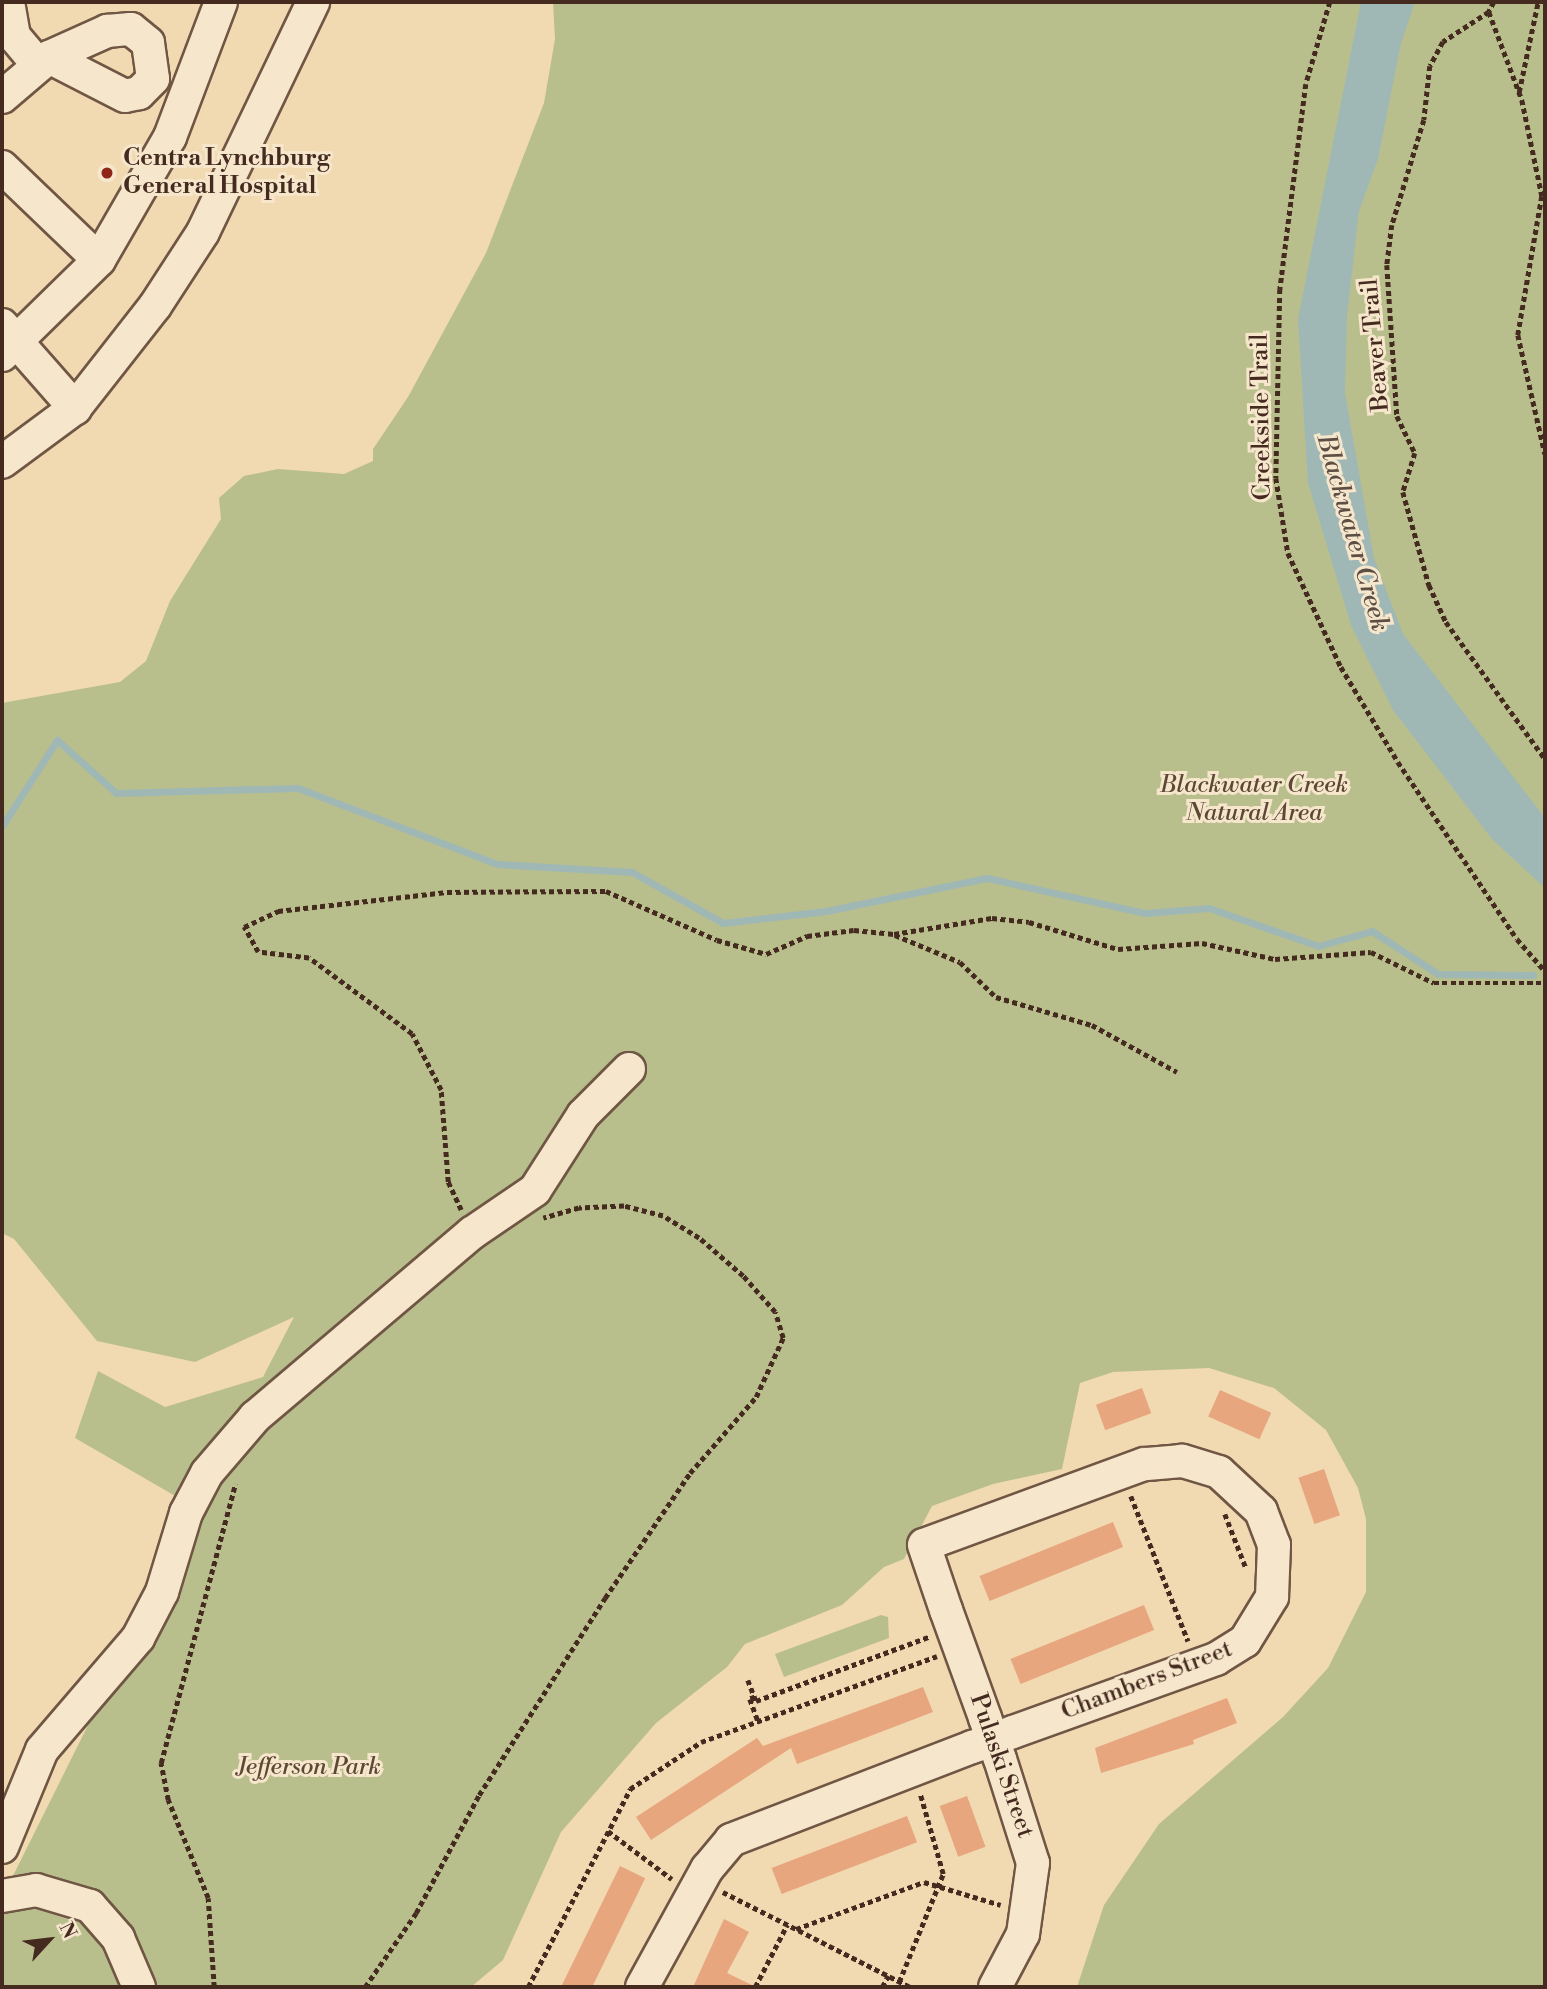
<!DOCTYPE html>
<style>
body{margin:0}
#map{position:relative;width:1547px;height:1989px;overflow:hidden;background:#f1d9b1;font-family:"Libre Bodoni",serif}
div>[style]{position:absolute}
.green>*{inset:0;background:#b9bf8c}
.water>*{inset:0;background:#9fb8b6}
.stream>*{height:7px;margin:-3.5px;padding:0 3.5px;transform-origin:3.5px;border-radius:3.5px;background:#9fb8b6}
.building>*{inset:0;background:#e7a67e;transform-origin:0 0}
.path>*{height:4.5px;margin-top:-2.25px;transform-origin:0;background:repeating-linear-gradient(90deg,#452b1f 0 5px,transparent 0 8.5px)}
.roads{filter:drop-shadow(2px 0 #705644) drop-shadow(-2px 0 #705644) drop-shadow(0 2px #705644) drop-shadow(0 -2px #705644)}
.minor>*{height:32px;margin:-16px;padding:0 16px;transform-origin:16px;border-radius:16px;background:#f6e6cc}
.dots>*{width:19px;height:19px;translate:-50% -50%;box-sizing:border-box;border:4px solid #f6e6cc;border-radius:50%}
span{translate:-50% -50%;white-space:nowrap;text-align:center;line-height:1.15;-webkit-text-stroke:6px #f6e6cc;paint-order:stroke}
.poi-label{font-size:24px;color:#452b1f;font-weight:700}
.left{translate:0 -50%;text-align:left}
.street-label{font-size:24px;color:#452b1f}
.park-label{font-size:24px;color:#5c4935;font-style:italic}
.water-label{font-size:26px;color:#5c4e45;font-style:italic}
.frame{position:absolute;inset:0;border:4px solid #452b1f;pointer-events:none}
.north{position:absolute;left:14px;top:1905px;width:70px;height:70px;-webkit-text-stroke:5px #f6e6cc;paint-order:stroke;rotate:63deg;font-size:19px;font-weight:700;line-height:28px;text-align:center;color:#452b1f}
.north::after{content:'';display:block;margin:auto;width:24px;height:32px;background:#452b1f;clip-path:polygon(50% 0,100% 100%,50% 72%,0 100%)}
</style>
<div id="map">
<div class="green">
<i style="clip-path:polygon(553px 2px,1545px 2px,1545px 1987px,1077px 1987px,1104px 1905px,1159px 1824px,1283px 1717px,1328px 1668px,1366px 1592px,1366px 1519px,1358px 1488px,1326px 1430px,1274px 1388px,1209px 1368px,1113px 1372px,1080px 1383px,1062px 1469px,993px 1484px,932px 1506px,904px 1559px,884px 1567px,842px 1605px,745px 1644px,727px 1667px,656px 1723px,561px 1832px,503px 1960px,471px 1987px,2px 1987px,2px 1898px,196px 1508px,75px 1438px,98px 1371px,165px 1407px,263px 1377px,294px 1317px,195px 1362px,97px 1341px,14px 1239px,2px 1233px,2px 703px,120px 682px,146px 661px,170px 601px,221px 519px,219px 498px,244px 476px,278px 469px,344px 474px,373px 461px,373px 449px,408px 397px,486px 253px,544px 103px,555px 39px)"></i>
<i style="clip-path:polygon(881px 1615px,888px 1617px,889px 1638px,784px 1677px,775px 1654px)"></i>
</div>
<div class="water">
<i style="clip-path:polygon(1361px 2px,1415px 2px,1401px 43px,1378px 159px,1359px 211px,1347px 316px,1345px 393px,1374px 558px,1403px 634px,1545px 818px,1545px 888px,1492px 839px,1393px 710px,1351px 625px,1308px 483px,1298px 319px)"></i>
</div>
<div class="stream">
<i style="left:2px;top:826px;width:102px;rotate:-57.4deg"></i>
<i style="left:57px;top:740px;width:79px;rotate:41.9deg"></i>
<i style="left:116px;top:793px;width:182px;rotate:-1.6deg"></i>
<i style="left:298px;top:788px;width:213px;rotate:20.9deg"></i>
<i style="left:497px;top:864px;width:135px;rotate:3.4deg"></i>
<i style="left:632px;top:872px;width:104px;rotate:29.3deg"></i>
<i style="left:723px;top:923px;width:104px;rotate:-6.6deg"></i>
<i style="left:826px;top:911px;width:164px;rotate:-11.6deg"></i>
<i style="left:987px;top:878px;width:162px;rotate:12.5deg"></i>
<i style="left:1145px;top:913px;width:64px;rotate:-4.5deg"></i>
<i style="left:1209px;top:908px;width:115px;rotate:19.2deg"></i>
<i style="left:1318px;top:946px;width:56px;rotate:-15.5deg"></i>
<i style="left:1372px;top:931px;width:79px;rotate:33.1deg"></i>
<i style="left:1438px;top:974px;width:95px;rotate:0.6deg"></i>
</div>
<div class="building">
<i style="left:1142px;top:1388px;width:27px;height:49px;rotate:70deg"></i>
<i style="left:1220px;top:1390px;width:56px;height:29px;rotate:24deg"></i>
<i style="left:1324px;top:1469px;width:49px;height:27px;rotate:71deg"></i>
<i style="left:1113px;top:1522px;width:27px;height:144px;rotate:68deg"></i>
<i style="left:1144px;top:1605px;width:27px;height:144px;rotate:68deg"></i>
<i style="clip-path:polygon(923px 1687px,933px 1712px,797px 1764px,791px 1748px,651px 1840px,636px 1817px,757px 1738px,763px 1746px)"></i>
<i style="clip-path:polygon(1227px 1698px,1237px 1723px,1193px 1740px,1194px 1744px,1101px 1773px,1095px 1748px)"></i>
<i style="left:967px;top:1796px;width:54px;height:29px;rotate:70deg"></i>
<i style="left:907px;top:1816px;width:28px;height:145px;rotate:69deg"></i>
<i style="left:620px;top:1866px;width:28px;height:136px;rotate:26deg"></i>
<i style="clip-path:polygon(724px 1919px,749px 1932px,727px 1973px,756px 1987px,693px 1987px)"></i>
</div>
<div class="path">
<i style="left:1330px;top:2px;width:85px;rotate:106.3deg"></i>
<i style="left:1306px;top:84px;width:207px;rotate:97.2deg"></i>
<i style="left:1280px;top:289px;width:189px;rotate:91.2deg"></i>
<i style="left:1276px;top:478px;width:76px;rotate:80.9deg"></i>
<i style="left:1288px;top:553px;width:126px;rotate:65.1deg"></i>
<i style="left:1341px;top:667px;width:111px;rotate:59deg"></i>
<i style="left:1398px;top:762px;width:213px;rotate:56.1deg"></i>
<i style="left:1517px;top:939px;width:43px;rotate:48.8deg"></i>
<i style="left:1494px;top:2px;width:11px;rotate:117deg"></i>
<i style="left:1489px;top:12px;width:55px;rotate:146.9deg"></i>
<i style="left:1443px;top:42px;width:27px;rotate:118deg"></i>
<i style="left:1430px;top:66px;width:54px;rotate:96.3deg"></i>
<i style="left:1424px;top:120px;width:110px;rotate:106.9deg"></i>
<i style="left:1392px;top:225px;width:40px;rotate:97.1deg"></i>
<i style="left:1387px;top:265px;width:151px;rotate:86.2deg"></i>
<i style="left:1397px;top:416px;width:41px;rotate:64.1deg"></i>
<i style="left:1415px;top:453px;width:41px;rotate:107.1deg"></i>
<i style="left:1403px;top:492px;width:97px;rotate:74.4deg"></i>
<i style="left:1429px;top:585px;width:41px;rotate:65.3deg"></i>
<i style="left:1446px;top:622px;width:169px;rotate:54.1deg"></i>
<i style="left:1489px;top:12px;width:94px;rotate:69.4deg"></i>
<i style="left:1522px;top:100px;width:98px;rotate:78.2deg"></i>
<i style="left:1542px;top:196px;width:141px;rotate:99.8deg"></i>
<i style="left:1518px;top:335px;width:122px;rotate:77.2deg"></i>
<i style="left:1519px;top:92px;width:92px;rotate:-78.1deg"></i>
<i style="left:895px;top:935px;width:70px;rotate:22.6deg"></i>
<i style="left:960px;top:962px;width:50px;rotate:44.2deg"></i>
<i style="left:996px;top:997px;width:100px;rotate:16.3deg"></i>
<i style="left:1092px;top:1025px;width:97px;rotate:28.9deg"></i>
<i style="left:461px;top:1210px;width:31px;rotate:-115deg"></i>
<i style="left:448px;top:1182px;width:92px;rotate:-94.4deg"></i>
<i style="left:441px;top:1090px;width:63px;rotate:-117.4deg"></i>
<i style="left:412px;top:1034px;width:128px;rotate:-143.6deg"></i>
<i style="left:309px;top:958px;width:51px;rotate:-173.3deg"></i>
<i style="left:258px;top:952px;width:29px;rotate:-119deg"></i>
<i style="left:244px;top:927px;width:38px;rotate:-25deg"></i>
<i style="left:278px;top:911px;width:170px;rotate:-6.4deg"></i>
<i style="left:447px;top:892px;width:159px;rotate:-0.4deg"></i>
<i style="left:606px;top:891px;width:121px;rotate:23.8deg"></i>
<i style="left:717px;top:940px;width:51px;rotate:15.9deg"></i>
<i style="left:766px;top:954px;width:45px;rotate:-23.7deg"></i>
<i style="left:807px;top:936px;width:47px;rotate:-7.3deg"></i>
<i style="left:854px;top:930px;width:40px;rotate:5.7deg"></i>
<i style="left:894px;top:934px;width:99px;rotate:-9.3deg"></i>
<i style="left:992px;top:918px;width:37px;rotate:6deg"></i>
<i style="left:1029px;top:922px;width:93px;rotate:16.9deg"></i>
<i style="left:1118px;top:949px;width:84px;rotate:-4.1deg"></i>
<i style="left:1202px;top:943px;width:75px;rotate:12.4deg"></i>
<i style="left:1275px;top:959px;width:96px;rotate:-4.2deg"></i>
<i style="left:1371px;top:952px;width:70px;rotate:26.2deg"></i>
<i style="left:1434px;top:983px;width:111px"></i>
<i style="left:1131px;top:1496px;width:156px;rotate:68.5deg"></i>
<i style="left:1225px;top:1514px;width:58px;rotate:68.7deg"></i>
<i style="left:748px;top:1680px;width:22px;rotate:69deg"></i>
<i style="left:756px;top:1701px;width:184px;rotate:-20.4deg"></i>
<i style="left:755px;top:1697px;width:5px;rotate:158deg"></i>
<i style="left:750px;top:1699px;width:23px;rotate:70deg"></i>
<i style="left:608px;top:1831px;width:80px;rotate:36.9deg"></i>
<i style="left:723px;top:1892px;width:210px;rotate:26.9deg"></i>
<i style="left:796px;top:1929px;width:136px;rotate:-20.2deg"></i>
<i style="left:924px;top:1882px;width:80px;rotate:16.6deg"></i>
<i style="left:899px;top:1982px;width:117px;rotate:-67.8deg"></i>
<i style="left:943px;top:1874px;width:83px;rotate:-106deg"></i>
<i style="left:214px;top:1987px;width:89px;rotate:-93.9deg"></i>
<i style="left:208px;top:1898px;width:106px;rotate:-112.2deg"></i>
<i style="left:168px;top:1800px;width:38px;rotate:-101deg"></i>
<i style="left:161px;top:1763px;width:289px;rotate:-75.1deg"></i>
<i style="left:365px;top:1987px;width:90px;rotate:-55.4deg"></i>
<i style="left:416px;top:1913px;width:134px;rotate:-61.9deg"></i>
<i style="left:479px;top:1795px;width:234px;rotate:-57.4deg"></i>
<i style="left:605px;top:1598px;width:151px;rotate:-55.8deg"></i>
<i style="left:690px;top:1473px;width:101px;rotate:-49deg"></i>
<i style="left:756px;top:1397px;width:65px;rotate:-65.4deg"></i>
<i style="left:783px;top:1338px;width:27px;rotate:-107deg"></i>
<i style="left:775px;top:1312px;width:48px;rotate:-131.6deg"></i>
<i style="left:743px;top:1276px;width:58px;rotate:-139.2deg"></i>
<i style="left:699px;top:1238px;width:42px;rotate:-148.6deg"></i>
<i style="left:663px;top:1216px;width:40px;rotate:-165.6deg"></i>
<i style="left:624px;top:1206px;width:45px;rotate:177.5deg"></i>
<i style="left:579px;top:1208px;width:37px;rotate:164deg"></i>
<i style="left:528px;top:1987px;width:223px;rotate:-62.7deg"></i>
<i style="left:630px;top:1789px;width:85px;rotate:-33.5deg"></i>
<i style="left:701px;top:1742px;width:251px;rotate:-20deg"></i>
<i style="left:755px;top:1987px;width:70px;rotate:-62.7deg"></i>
<i style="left:882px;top:1987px;width:13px;rotate:-61deg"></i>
</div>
<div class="roads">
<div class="minor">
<i style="left:8px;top:2px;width:35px;rotate:80deg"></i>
<i style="left:14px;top:36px;width:38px;rotate:50deg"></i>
<i style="left:2px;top:97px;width:62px;rotate:-40.4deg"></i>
<i style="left:49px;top:57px;width:64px;rotate:-24.1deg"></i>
<i style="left:107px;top:31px;width:24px;rotate:-5deg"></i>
<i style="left:131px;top:29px;width:22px;rotate:39deg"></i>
<i style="left:148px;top:43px;width:36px;rotate:82deg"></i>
<i style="left:153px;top:79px;width:20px;rotate:135deg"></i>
<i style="left:139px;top:93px;width:14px;rotate:168deg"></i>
<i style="left:125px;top:96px;width:85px;rotate:-152.8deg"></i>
<i style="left:2px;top:167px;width:134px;rotate:43.8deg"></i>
<i style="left:2px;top:325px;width:111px;rotate:48.7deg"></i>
<i style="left:2px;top:355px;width:136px;rotate:-44.4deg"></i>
<i style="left:99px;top:260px;width:142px;rotate:-60deg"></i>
<i style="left:170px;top:137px;width:144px;rotate:-69.3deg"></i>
<i style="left:2px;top:462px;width:91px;rotate:-36.5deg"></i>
<i style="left:75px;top:408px;width:130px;rotate:-51.9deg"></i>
<i style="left:155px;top:306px;width:88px;rotate:-57deg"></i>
<i style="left:203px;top:232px;width:255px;rotate:-64.4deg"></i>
<i style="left:2px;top:1847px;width:105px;rotate:-67.6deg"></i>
<i style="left:42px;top:1750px;width:148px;rotate:-49.4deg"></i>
<i style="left:138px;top:1638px;width:52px;rotate:-62.4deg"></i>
<i style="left:162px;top:1592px;width:83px;rotate:-73.1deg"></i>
<i style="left:186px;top:1513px;width:45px;rotate:-62.3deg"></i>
<i style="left:207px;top:1473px;width:74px;rotate:-49.4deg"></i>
<i style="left:255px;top:1417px;width:285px;rotate:-40.3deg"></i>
<i style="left:472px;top:1233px;width:76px;rotate:-34.3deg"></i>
<i style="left:535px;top:1190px;width:89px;rotate:-57.4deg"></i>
<i style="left:583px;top:1115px;width:65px;rotate:-45deg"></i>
<i style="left:2px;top:1896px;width:35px;rotate:-10deg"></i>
<i style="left:36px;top:1890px;width:56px;rotate:16.5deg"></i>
<i style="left:90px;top:1906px;width:43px;rotate:48.8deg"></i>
<i style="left:118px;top:1938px;width:53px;rotate:66.8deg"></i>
<i style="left:642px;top:1987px;width:135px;rotate:-61.2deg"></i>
<i style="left:707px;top:1869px;width:38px;rotate:-50deg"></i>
<i style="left:731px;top:1840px;width:258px;rotate:-21.1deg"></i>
<i style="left:972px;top:1747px;width:22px;rotate:-18deg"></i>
<i style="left:993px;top:1740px;width:22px;rotate:-22deg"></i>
<i style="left:1013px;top:1732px;width:216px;rotate:-19.8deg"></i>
<i style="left:1216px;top:1659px;width:34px;rotate:-32deg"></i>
<i style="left:1245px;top:1641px;width:52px;rotate:-58.5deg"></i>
<i style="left:1272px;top:1597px;width:52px;rotate:-87.8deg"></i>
<i style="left:1274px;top:1545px;width:36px;rotate:-111deg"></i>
<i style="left:1261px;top:1511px;width:57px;rotate:-137.1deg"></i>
<i style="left:1219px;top:1472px;width:39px;rotate:-163deg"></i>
<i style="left:1182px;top:1461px;width:38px;rotate:175deg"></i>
<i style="left:1144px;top:1464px;width:234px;rotate:159.8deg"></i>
<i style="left:924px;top:1545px;width:69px;rotate:71.3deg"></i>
<i style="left:946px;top:1610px;width:115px;rotate:70.1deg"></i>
<i style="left:985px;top:1718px;width:23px;rotate:70deg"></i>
<i style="left:993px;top:1740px;width:20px;rotate:70deg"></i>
<i style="left:1000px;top:1759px;width:109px;rotate:72.4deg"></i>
<i style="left:1033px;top:1863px;width:72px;rotate:98deg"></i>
<i style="left:1023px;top:1934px;width:60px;rotate:117.8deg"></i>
</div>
</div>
<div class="dots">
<i style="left:107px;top:173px;background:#8f2418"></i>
</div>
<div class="poi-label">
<span class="left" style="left:123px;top:173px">Centra Lynchburg<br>General Hospital</span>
</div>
<div class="street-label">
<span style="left:1376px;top:345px;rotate:-95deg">Beaver Trail</span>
<span style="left:1262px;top:417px;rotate:-91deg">Creekside Trail</span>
<span style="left:1147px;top:1681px;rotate:-21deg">Chambers Street</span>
<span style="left:1001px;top:1766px;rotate:71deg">Pulaski Street</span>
</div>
<div class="park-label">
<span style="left:1254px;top:800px">Blackwater Creek<br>Natural Area</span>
<span style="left:309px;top:1768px">Jefferson Park</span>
</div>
<div class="water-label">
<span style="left:1352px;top:533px;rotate:74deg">Blackwater Creek</span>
</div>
<div class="frame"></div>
<div class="north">N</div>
</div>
